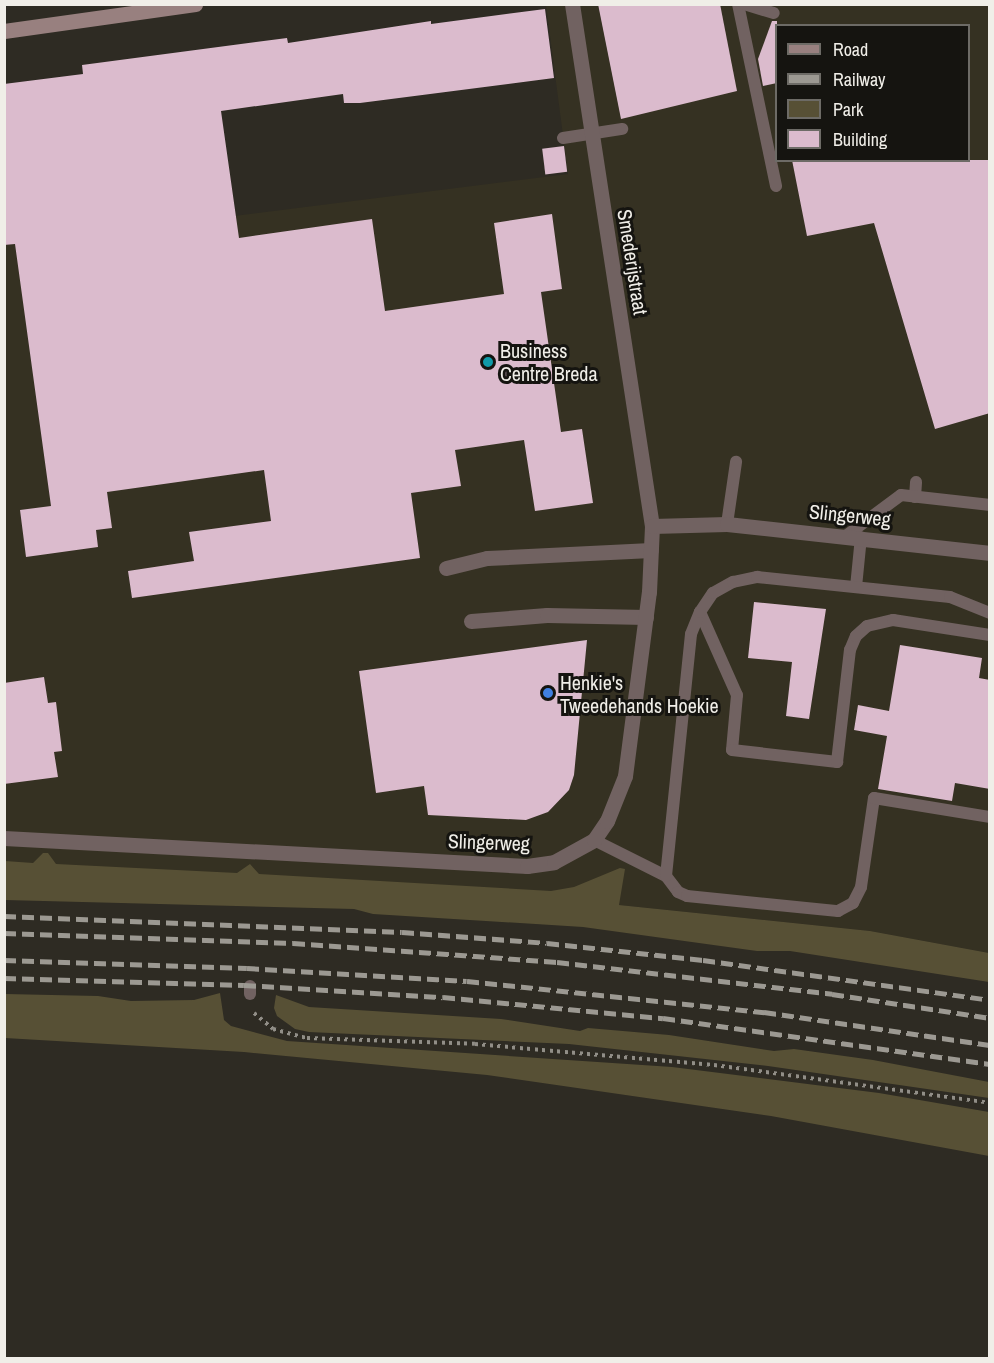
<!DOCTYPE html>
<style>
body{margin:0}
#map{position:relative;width:994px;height:1363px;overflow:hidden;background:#2e2b23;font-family:"Archivo Narrow",sans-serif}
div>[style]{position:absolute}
.built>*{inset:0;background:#353122}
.green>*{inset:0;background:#575035}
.building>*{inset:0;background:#dbbbcd;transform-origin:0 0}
.path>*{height:4px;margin-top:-2px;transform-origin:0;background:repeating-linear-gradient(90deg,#918e87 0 3px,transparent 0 7.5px)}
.service>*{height:12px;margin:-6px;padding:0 6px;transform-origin:6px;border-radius:6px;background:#716261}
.minor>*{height:15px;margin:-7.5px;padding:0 7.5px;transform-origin:7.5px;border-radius:7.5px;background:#716261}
.secondary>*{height:15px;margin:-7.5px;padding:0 7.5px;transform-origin:7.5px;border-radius:7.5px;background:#98807f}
.rail>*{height:4.5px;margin-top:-2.25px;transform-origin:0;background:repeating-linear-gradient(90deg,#9c9992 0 12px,transparent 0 18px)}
.dots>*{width:16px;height:16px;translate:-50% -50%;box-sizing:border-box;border:3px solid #151410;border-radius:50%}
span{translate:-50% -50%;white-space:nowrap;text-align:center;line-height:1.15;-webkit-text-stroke:6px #151410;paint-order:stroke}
.street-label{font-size:20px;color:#f0eee8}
.poi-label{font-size:20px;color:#f0eee8}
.left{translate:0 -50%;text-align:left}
.frame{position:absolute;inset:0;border:6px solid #f0eee8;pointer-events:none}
.legend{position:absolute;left:775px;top:24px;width:195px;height:138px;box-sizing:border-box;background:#151410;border:2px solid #6d6b66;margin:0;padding:8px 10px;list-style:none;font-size:18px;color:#f0eee8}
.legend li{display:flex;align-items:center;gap:12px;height:30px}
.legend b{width:30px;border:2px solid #6d6b66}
</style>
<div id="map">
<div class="built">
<i style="clip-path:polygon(evenodd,546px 5px,989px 5px,989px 953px,870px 931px,619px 905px,5px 870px,4px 245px,568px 174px,546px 5px,776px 26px,968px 26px,968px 160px,776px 160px,776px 26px)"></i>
</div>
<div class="green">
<i style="clip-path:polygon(43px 853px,48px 853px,56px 864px,237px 873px,250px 864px,259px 874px,551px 891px,574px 887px,620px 868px,625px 869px,619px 905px,870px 931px,989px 953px,989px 982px,790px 951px,757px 951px,583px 927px,373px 914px,354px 909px,5px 900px,5px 861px,33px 863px)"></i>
<i style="clip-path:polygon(220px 993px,224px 1020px,231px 1026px,287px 1041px,672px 1067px,879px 1093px,989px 1112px,989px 1156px,771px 1116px,487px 1075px,244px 1052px,5px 1038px,5px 994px,98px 996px,131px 1001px,194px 1000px)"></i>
<i style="clip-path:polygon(276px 995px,309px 1007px,501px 1019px,580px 1031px,588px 1028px,669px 1035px,774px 1051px,794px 1049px,873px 1060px,989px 1082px,989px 1098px,768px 1066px,569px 1044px,309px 1032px,295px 1029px,277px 1016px,274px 1008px)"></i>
</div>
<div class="building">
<i style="clip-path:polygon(598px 4px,720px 4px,737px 91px,621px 119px)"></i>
<i style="clip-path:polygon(545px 9px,554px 78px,360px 103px,344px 103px,343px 94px,221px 111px,239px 238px,372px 219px,385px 311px,504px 294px,494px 223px,552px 214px,562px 289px,541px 292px,561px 432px,582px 429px,593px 503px,535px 511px,524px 440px,455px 450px,461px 486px,411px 493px,420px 558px,132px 598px,128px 571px,194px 561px,189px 532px,271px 521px,264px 470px,107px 492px,112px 528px,96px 530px,98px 547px,26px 557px,20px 510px,51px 506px,15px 244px,4px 245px,4px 84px,83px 74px,82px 65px,287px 38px,288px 43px,431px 21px,431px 24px)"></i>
<i style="clip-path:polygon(772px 21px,777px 21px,777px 83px,763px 86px,758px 59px)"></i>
<i style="left:564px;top:146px;width:26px;height:22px;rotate:83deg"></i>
<i style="clip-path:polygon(792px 160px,990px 160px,990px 413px,935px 429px,874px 223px,807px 236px)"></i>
<i style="clip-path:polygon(754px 602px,826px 609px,809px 719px,786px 716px,792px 662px,748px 658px)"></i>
<i style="clip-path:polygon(587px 640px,574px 775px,569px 790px,548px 812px,526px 820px,428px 815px,424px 786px,376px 793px,359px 671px)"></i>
<i style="clip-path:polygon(900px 645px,982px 658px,979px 678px,990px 680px,990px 789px,955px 783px,952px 801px,878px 789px,887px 736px,854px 730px,858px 705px,889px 711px)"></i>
<i style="clip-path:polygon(44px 677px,48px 703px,56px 702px,62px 751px,54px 752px,58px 777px,4px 784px,4px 683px)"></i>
</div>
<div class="path">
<i style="left:254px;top:1013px;width:25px;rotate:40deg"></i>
<i style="left:273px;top:1029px;width:35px;rotate:15deg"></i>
<i style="left:307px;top:1038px;width:168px;rotate:2deg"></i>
<i style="left:475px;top:1044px;width:240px;rotate:5deg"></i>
<i style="left:714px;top:1065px;width:279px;rotate:7.8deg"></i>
</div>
<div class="service">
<i style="left:738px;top:4px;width:186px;rotate:78.2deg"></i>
<i style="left:744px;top:4px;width:31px;rotate:17deg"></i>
<i style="left:563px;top:138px;width:60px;rotate:-8.7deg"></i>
<i style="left:915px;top:497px;width:15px;rotate:-86deg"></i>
<i style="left:727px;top:524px;width:63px;rotate:-81.7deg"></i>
<i style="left:847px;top:535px;width:67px;rotate:-36.5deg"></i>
<i style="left:901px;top:495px;width:90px;rotate:6.4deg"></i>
<i style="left:856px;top:587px;width:50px;rotate:-84.3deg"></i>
<i style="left:700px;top:612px;width:91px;rotate:66deg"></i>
<i style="left:737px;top:695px;width:55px;rotate:95.2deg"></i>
<i style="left:732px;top:750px;width:106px;rotate:6.5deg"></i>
<i style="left:837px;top:762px;width:113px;rotate:-83.4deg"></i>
<i style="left:850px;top:650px;width:15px;rotate:-67deg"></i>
<i style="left:856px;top:636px;width:15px;rotate:-42deg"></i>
<i style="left:867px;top:626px;width:27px;rotate:-13deg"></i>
<i style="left:893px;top:620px;width:98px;rotate:8.8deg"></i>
<i style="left:594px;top:840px;width:80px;rotate:26.6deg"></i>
<i style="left:666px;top:876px;width:20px;rotate:53deg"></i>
<i style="left:678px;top:892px;width:10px;rotate:24deg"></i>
<i style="left:687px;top:896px;width:152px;rotate:5.7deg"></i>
<i style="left:838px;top:911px;width:17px;rotate:-28deg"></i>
<i style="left:853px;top:903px;width:18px;rotate:-63deg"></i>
<i style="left:861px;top:887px;width:90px;rotate:-81.7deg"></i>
<i style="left:874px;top:798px;width:118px;rotate:9.3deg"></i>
<i style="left:666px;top:876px;width:243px;rotate:-84.1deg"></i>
<i style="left:691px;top:634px;width:24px;rotate:-68deg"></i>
<i style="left:700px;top:612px;width:23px;rotate:-56deg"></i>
<i style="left:713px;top:593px;width:23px;rotate:-29deg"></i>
<i style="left:733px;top:582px;width:25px;rotate:-12deg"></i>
<i style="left:757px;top:577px;width:194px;rotate:5.9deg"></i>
<i style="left:950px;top:597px;width:43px;rotate:21.8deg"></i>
<i style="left:250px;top:994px;width:8px;rotate:-90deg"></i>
</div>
<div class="minor">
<i style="left:572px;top:4px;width:528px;rotate:81.29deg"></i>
<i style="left:446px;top:568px;width:42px;rotate:-13.7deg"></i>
<i style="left:487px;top:558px;width:164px;rotate:-2.8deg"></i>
<i style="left:471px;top:621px;width:76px;rotate:-4.5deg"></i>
<i style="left:547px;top:615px;width:99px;rotate:1.2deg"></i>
<i style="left:4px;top:838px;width:524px;rotate:3.06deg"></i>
<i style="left:527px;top:866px;width:27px;rotate:-8deg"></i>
<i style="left:554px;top:862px;width:46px;rotate:-28.8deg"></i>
<i style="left:594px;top:840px;width:23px;rotate:-56deg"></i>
<i style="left:607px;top:821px;width:48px;rotate:-68.2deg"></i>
<i style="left:625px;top:776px;width:186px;rotate:-82.6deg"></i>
<i style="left:649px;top:592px;width:66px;rotate:-87.4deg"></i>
<i style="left:652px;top:526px;width:75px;rotate:-1.5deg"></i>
<i style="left:727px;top:524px;width:265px;rotate:6.3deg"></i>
</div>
<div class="secondary">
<i style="left:4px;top:31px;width:193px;rotate:-8deg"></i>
</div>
<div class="rail">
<i style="left:4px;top:916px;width:398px;rotate:2.3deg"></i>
<i style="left:402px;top:932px;width:145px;rotate:4.3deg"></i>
<i style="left:547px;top:943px;width:157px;rotate:6.2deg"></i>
<i style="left:703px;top:960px;width:290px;rotate:7.9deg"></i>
<i style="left:4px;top:933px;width:289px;rotate:2deg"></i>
<i style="left:293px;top:943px;width:265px;rotate:4.1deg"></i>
<i style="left:557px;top:962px;width:277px;rotate:6.6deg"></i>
<i style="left:832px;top:994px;width:160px;rotate:8.6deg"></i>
<i style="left:4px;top:960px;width:243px;rotate:1.9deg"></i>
<i style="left:247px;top:968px;width:220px;rotate:3.4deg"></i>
<i style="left:467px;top:981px;width:299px;rotate:6deg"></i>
<i style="left:764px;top:1012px;width:228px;rotate:8.3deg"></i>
<i style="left:4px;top:978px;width:240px;rotate:1.7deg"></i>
<i style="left:244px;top:985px;width:199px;rotate:3.5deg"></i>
<i style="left:443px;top:997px;width:221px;rotate:5.5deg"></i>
<i style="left:663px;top:1018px;width:330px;rotate:8deg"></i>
</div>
<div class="dots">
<i style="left:488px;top:362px;background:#0f9aa8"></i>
<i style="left:548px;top:693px;background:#3f7fe0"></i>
</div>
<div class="street-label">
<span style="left:633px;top:262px;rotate:81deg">Smederijstraat</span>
<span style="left:850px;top:515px;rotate:6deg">Slingerweg</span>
<span style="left:489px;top:842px;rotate:2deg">Slingerweg</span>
</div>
<div class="poi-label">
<span class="left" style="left:500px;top:362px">Business<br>Centre Breda</span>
<span class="left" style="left:560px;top:694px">Henkie's<br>Tweedehands Hoekie</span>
</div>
<div class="frame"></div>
<ul class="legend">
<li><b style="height:8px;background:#98807f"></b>Road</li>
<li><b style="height:8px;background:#9c9992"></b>Railway</li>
<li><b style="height:16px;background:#575035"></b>Park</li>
<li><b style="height:16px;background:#dbbbcd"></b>Building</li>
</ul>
</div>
